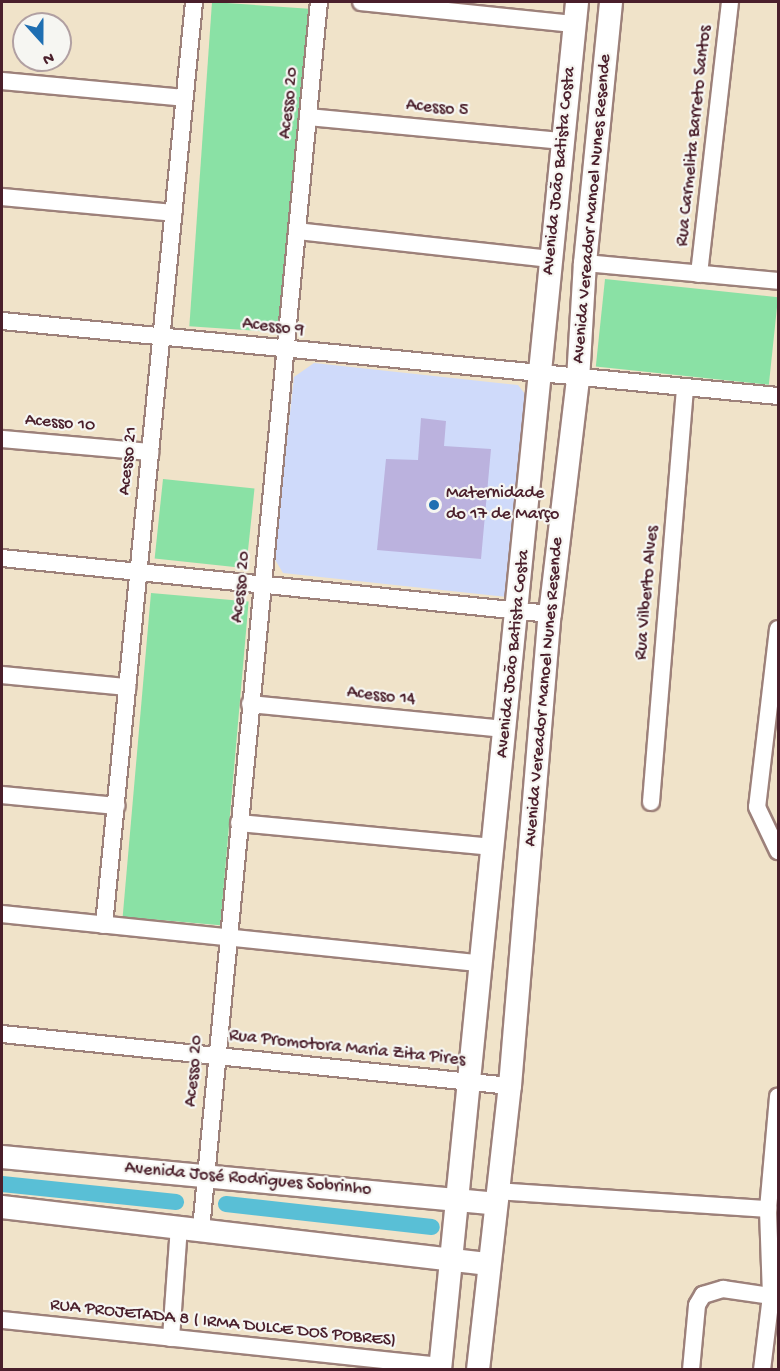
<!DOCTYPE html>
<meta charset="utf-8">
<style>
body{margin:0}
#map{position:relative;width:780px;height:1371px;overflow:hidden;background:#f0e3c9;font-family:"Gochi Hand",sans-serif}
div>[style]{position:absolute}
.built>*{inset:0;background:#cfdafa}
.green>*{inset:0;background:#8ae1a5;transform-origin:0 0}
.canal>*{height:16px;margin:-8px;padding:0 8px;transform-origin:8px;border-radius:8px;background:#59bfd6}
.building>*{inset:0;background:#bbb2de}
.roads{filter:drop-shadow(2px 0 #9d817a) drop-shadow(-2px 0 #9d817a) drop-shadow(0 2px #9d817a) drop-shadow(0 -2px #9d817a)}
.street>*{height:16px;margin:-8px;padding:0 8px;transform-origin:8px;border-radius:8px;background:#fff}
.secondary>*{height:22px;margin:-11px;padding:0 11px;transform-origin:11px;border-radius:11px;background:#fff}
.dots>*{width:16px;height:16px;translate:-50% -50%;box-sizing:border-box;border:3px solid #f6f6f2;border-radius:50%}
span{translate:-50% -50%;white-space:nowrap;text-align:center;line-height:1.15;-webkit-text-stroke:4.5px #f6f6f2;paint-order:stroke}
.street-label{font-size:18px;color:#4a1f2b}
.poi-label{font-size:18px;color:#4a1f2b}
.left{translate:0 -50%;text-align:left}
.frame{position:absolute;inset:0;border:3px solid #4a1f2b;pointer-events:none}
.north{position:absolute;left:12px;top:12px;width:60px;height:60px;box-sizing:border-box;background:#f6f6f2;border:2px solid #b1a0a2;border-radius:50%;rotate:159deg;font-size:16px;font-weight:700;line-height:24px;text-align:center;color:#4a1f2b}
.north::after{content:'';display:block;margin:auto;width:21px;height:27px;background:#1f6fb2;clip-path:polygon(50% 0,100% 100%,50% 72%,0 100%)}
</style>
<div id="map">
<div class="built">
<i style="clip-path:polygon(314px 363px,518px 385px,529px 399px,507px 597px,283px 573px,274px 558px,294px 377px)"></i>
</div>
<div class="green">
<i style="left:212px;top:2px;width:97px;height:325px;rotate:4deg"></i>
<i style="left:605px;top:279px;width:174px;height:88px;rotate:6deg"></i>
<i style="left:163px;top:479px;width:92px;height:80px;rotate:6deg"></i>
<i style="left:151px;top:593px;width:98px;height:325px;rotate:5deg"></i>
</div>
<div class="canal">
<i style="left:2px;top:1184px;width:175px;rotate:5.9deg"></i>
<i style="left:226px;top:1204px;width:207px;rotate:6.4deg"></i>
</div>
<div class="building">
<i style="clip-path:polygon(421px 418px,446px 421px,444px 446px,491px 449px,481px 559px,377px 550px,386px 459px,418px 460px)"></i>
</div>
<div class="roads">
<div class="street">
<i style="left:361px;top:2px;width:215px;rotate:5.9deg"></i>
<i style="left:2px;top:81px;width:183px;rotate:5.3deg"></i>
<i style="left:308px;top:117px;width:256px;rotate:5.4deg"></i>
<i style="left:2px;top:197px;width:172px;rotate:5.3deg"></i>
<i style="left:297px;top:231px;width:256px;rotate:6.3deg"></i>
<i style="left:585px;top:263px;width:194px;rotate:5.3deg"></i>
<i style="left:699px;top:274px;width:274px;rotate:-83.5deg"></i>
<i style="left:2px;top:321px;width:780px;rotate:5.52deg"></i>
<i style="left:2px;top:439px;width:149px;rotate:5deg"></i>
<i style="left:2px;top:558px;width:551px;rotate:5.83deg"></i>
<i style="left:778px;top:629px;width:179px;rotate:96.7deg"></i>
<i style="left:757px;top:807px;width:49px;rotate:64.5deg"></i>
<i style="left:2px;top:675px;width:126px;rotate:5.5deg"></i>
<i style="left:250px;top:704px;width:258px;rotate:5.6deg"></i>
<i style="left:2px;top:795px;width:115px;rotate:5.5deg"></i>
<i style="left:651px;top:802px;width:415px;rotate:-85.3deg"></i>
<i style="left:239px;top:823px;width:255px;rotate:5.4deg"></i>
<i style="left:2px;top:914px;width:480px;rotate:5.9deg"></i>
<i style="left:104px;top:925px;width:927px;rotate:-84.43deg"></i>
<i style="left:2px;top:1034px;width:511px;rotate:5.84deg"></i>
<i style="left:496px;top:1191px;width:273px;rotate:3.8deg"></i>
<i style="left:201px;top:1229px;width:1233px;rotate:-84.51deg"></i>
<i style="left:2px;top:1320px;width:440px;rotate:6deg"></i>
<i style="left:171px;top:1338px;width:111px;rotate:-85.9deg"></i>
<i style="left:691px;top:1370px;width:65px;rotate:-84.7deg"></i>
<i style="left:697px;top:1305px;width:12px;rotate:-59deg"></i>
<i style="left:703px;top:1295px;width:21px;rotate:-17deg"></i>
<i style="left:723px;top:1289px;width:49px;rotate:8.3deg"></i>
<i style="left:762px;top:1370px;width:75px;rotate:-83.1deg"></i>
<i style="left:771px;top:1296px;width:87px;rotate:-92deg"></i>
<i style="left:768px;top:1209px;width:113px;rotate:-84.9deg"></i>
</div>
<div class="secondary">
<i style="left:2px;top:1157px;width:495px;rotate:5.4deg"></i>
<i style="left:2px;top:1207px;width:490px;rotate:6.7deg"></i>
<i style="left:440px;top:1370px;width:1375px;rotate:-84.28deg"></i>
<i style="left:478px;top:1370px;width:286px;rotate:-83.6deg"></i>
<i style="left:510px;top:1086px;width:474px;rotate:-85.2deg"></i>
<i style="left:550px;top:614px;width:236px;rotate:-83.2deg"></i>
<i style="left:578px;top:380px;width:117px;rotate:-86.6deg"></i>
<i style="left:585px;top:263px;width:262px;rotate:-84.3deg"></i>
</div>
</div>
<div class="dots">
<i style="left:434px;top:505px;background:#1f6fb2"></i>
</div>
<div class="street-label">
<span style="left:290px;top:103px;rotate:-84deg">Acesso 20</span>
<span style="left:437px;top:109px;rotate:5deg">Acesso 5</span>
<span style="left:695px;top:136px;rotate:-84deg">Rua Carmelita Barreto Santos</span>
<span style="left:560px;top:171px;rotate:-84deg">Avenida João Batista Costa</span>
<span style="left:593px;top:209px;rotate:-85deg">Avenida Vereador Manoel Nunes Resende</span>
<span style="left:273px;top:328px;rotate:6deg">Acesso 9</span>
<span style="left:60px;top:424px;rotate:5deg">Acesso 10</span>
<span style="left:129px;top:461px;rotate:-84deg">Acesso 21</span>
<span style="left:242px;top:587px;rotate:-84deg">Acesso 20</span>
<span style="left:648px;top:593px;rotate:-85deg">Rua Vilberto Alves</span>
<span style="left:514px;top:654px;rotate:-84deg">Avenida João Batista Costa</span>
<span style="left:545px;top:692px;rotate:-85deg">Avenida Vereador Manoel Nunes Resende</span>
<span style="left:381px;top:697px;rotate:6deg">Acesso 14</span>
<span style="left:347px;top:1049px;rotate:6deg">Rua Promotora Maria Zita Pires</span>
<span style="left:195px;top:1071px;rotate:-85deg">Acesso 20</span>
<span style="left:248px;top:1180px;rotate:5deg">Avenida José Rodrigues Sobrinho</span>
<span style="left:223px;top:1324px;rotate:6deg">RUA PROJETADA 8 ( IRMA DULCE DOS POBRES)</span>
</div>
<div class="poi-label">
<span class="left" style="left:446px;top:505px">Maternidade<br>do 17 de Março</span>
</div>
<div class="frame"></div>
<div class="north">N</div>
</div>
